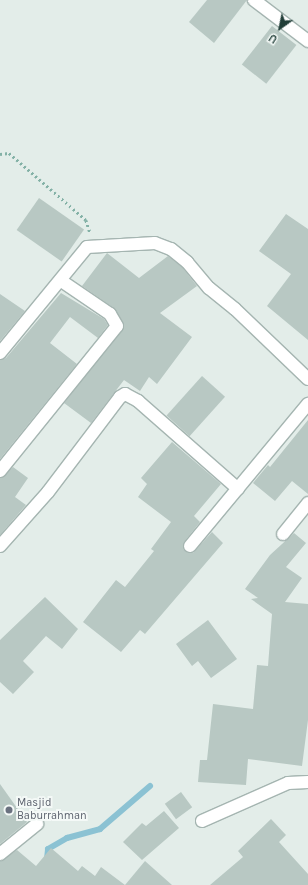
<!DOCTYPE html>
<style>
body{margin:0}
#map{position:relative;width:308px;height:885px;overflow:hidden;background:#e3ede9;font-family:Karla,sans-serif}
div>[style]{position:absolute}
.stream>*{height:6px;margin:-3px;padding:0 3px;transform-origin:3px;border-radius:3px;background:#8bc2d3}
.building>*{inset:0;background:#b8c8c3;transform-origin:0 0}
.path>*{height:2.5px;margin-top:-1.25px;transform-origin:0;background:repeating-linear-gradient(90deg,#83b1a6 0 2px,transparent 0 5px)}
.roads{filter:drop-shadow(1px 0 #a5b5b1) drop-shadow(-1px 0 #a5b5b1) drop-shadow(0 1px #a5b5b1) drop-shadow(0 -1px #a5b5b1)}
.minor>*{height:12px;margin:-6px;padding:0 6px;transform-origin:6px;border-radius:6px;background:#fff}
.dots>*{width:11px;height:11px;translate:-50% -50%;box-sizing:border-box;border:2px solid #f4f9f7;border-radius:50%}
span{translate:-50% -50%;white-space:nowrap;text-align:center;line-height:1.15;-webkit-text-stroke:4px #f4f9f7;paint-order:stroke}
.worship-label{font-size:11px;color:#5b616d}
.left{translate:0 -50%;text-align:left}
.north{position:absolute;left:260px;top:8px;width:40px;height:40px;-webkit-text-stroke:3px #f4f9f7;paint-order:stroke;rotate:213deg;font-size:11px;font-weight:700;line-height:16px;text-align:center;color:#223f39}
.north::after{content:'';display:block;margin:auto;width:14px;height:18px;background:#223f39;clip-path:polygon(50% 0,100% 100%,50% 72%,0 100%)}
</style>
<div id="map">
<div class="stream">
<i style="left:47px;top:859px;width:10px;rotate:-84deg"></i>
<i style="left:48px;top:849px;width:22px;rotate:-30deg"></i>
<i style="left:67px;top:838px;width:34px;rotate:-15deg"></i>
<i style="left:100px;top:829px;width:66px;rotate:-40.7deg"></i>
</div>
<div class="building">
<i style="clip-path:polygon(207px 0,247px 0,214px 43px,189px 22px)"></i>
<i style="left:272px;top:26px;width:31px;height:49px;rotate:38deg"></i>
<i style="left:39px;top:198px;width:55px;height:39px;rotate:35deg"></i>
<i style="clip-path:polygon(286px 214px,308px 229px,308px 340px,267px 306px,291px 274px,259px 251px)"></i>
<i style="clip-path:polygon(107px 253px,139px 278px,168px 256px,182px 267px,197px 286px,160px 313px,192px 337px,157px 384px,149px 377px,140px 391px,124px 380px,91px 423px,64px 403px,124px 327px,114px 308px,82px 286px)"></i>
<i style="clip-path:polygon(61px 293px,104px 319px,108px 325px,98px 338px,70px 317px,50px 343px,77px 364px,0 459px,0 360px,6px 358px)"></i>
<i style="clip-path:polygon(0 294px,25px 311px,0 341px)"></i>
<i style="left:202px;top:376px;width:31px;height:53px;rotate:42deg"></i>
<i style="clip-path:polygon(308px 420px,308px 494px,292px 481px,275px 501px,253px 483px,268px 465px,270px 467px)"></i>
<i style="clip-path:polygon(172px 442px,221px 484px,194px 516px,200px 522px,184px 542px,183px 549px,188px 553px,193px 553px,212px 532px,223px 543px,145px 634px,140px 630px,121px 652px,83px 622px,116px 580px,125px 587px,154px 551px,151px 549px,171px 522px,138px 497px,147px 484px,141px 478px)"></i>
<i style="clip-path:polygon(13px 467px,28px 478px,15px 497px,26px 505px,0 535px,0 478px)"></i>
<i style="clip-path:polygon(294px 533px,306px 543px,286px 567px,302px 578px,285px 602px,308px 604px,308px 720px,302px 766px,248px 759px,246px 785px,198px 782px,200px 760px,207px 760px,213px 704px,253px 709px,257px 665px,268px 666px,272px 614px,251px 599px,258px 598px,245px 589px,270px 555px)"></i>
<i style="clip-path:polygon(45px 597px,78px 629px,62px 649px,46px 636px,23px 661px,34px 672px,13px 694px,0 682px,0 640px)"></i>
<i style="clip-path:polygon(208px 620px,237px 659px,211px 678px,198px 661px,192px 666px,176px 644px)"></i>
<i style="clip-path:polygon(0 784px,27px 822px,0 844px)"></i>
<i style="left:181px;top:792px;width:19px;height:20px;rotate:54deg"></i>
<i style="clip-path:polygon(164px 811px,179px 828px,142px 860px,123px 842px,142px 823px,146px 826px)"></i>
<i style="clip-path:polygon(271px 819px,286px 835px,279px 842px,308px 874px,308px 885px,210px 885px,243px 857px,238px 851px)"></i>
<i style="clip-path:polygon(51px 848px,78px 871px,82px 866px,95px 876px,101px 867px,125px 885px,0 885px,0 861px,17px 850px,36px 866px)"></i>
<i style="clip-path:polygon(145px 861px,172px 885px,125px 885px)"></i>
</div>
<div class="path">
<i style="left:0;top:154px;width:9px;rotate:-6deg"></i>
<i style="left:9px;top:153px;width:102px;rotate:41deg"></i>
<i style="left:86px;top:220px;width:13px;rotate:72deg"></i>
</div>
<div class="roads">
<div class="minor">
<i style="left:254px;top:0;width:68px;rotate:37.2deg"></i>
<i style="left:0;top:353px;width:137px;rotate:-50.6deg"></i>
<i style="left:87px;top:247px;width:68px;rotate:-3.4deg"></i>
<i style="left:155px;top:243px;width:17px;rotate:21deg"></i>
<i style="left:171px;top:249px;width:21px;rotate:39deg"></i>
<i style="left:187px;top:262px;width:34px;rotate:50deg"></i>
<i style="left:209px;top:288px;width:33px;rotate:39deg"></i>
<i style="left:235px;top:309px;width:101px;rotate:43.8deg"></i>
<i style="left:0;top:471px;width:186px;rotate:-51.1deg"></i>
<i style="left:117px;top:326px;width:14px;rotate:-120deg"></i>
<i style="left:110px;top:314px;width:60px;rotate:-145.8deg"></i>
<i style="left:283px;top:534px;width:40px;rotate:-51deg"></i>
<i style="left:0;top:546px;width:72px;rotate:-48.4deg"></i>
<i style="left:48px;top:492px;width:119px;rotate:-52.8deg"></i>
<i style="left:120px;top:397px;width:6px;rotate:-31deg"></i>
<i style="left:125px;top:394px;width:15px;rotate:28deg"></i>
<i style="left:138px;top:401px;width:133px;rotate:41.3deg"></i>
<i style="left:190px;top:546px;width:185px;rotate:-50.3deg"></i>
<i style="left:202px;top:821px;width:94px;rotate:-23.8deg"></i>
<i style="left:288px;top:783px;width:20px;rotate:-3deg"></i>
<i style="left:0;top:854px;width:48px;rotate:-39deg"></i>
</div>
</div>
<div class="dots">
<i style="left:9px;top:810px;background:#6b7280"></i>
</div>
<div class="worship-label">
<span class="left" style="left:17px;top:810px">Masjid<br>Baburrahman</span>
</div>
<div class="north">U</div>
</div>
